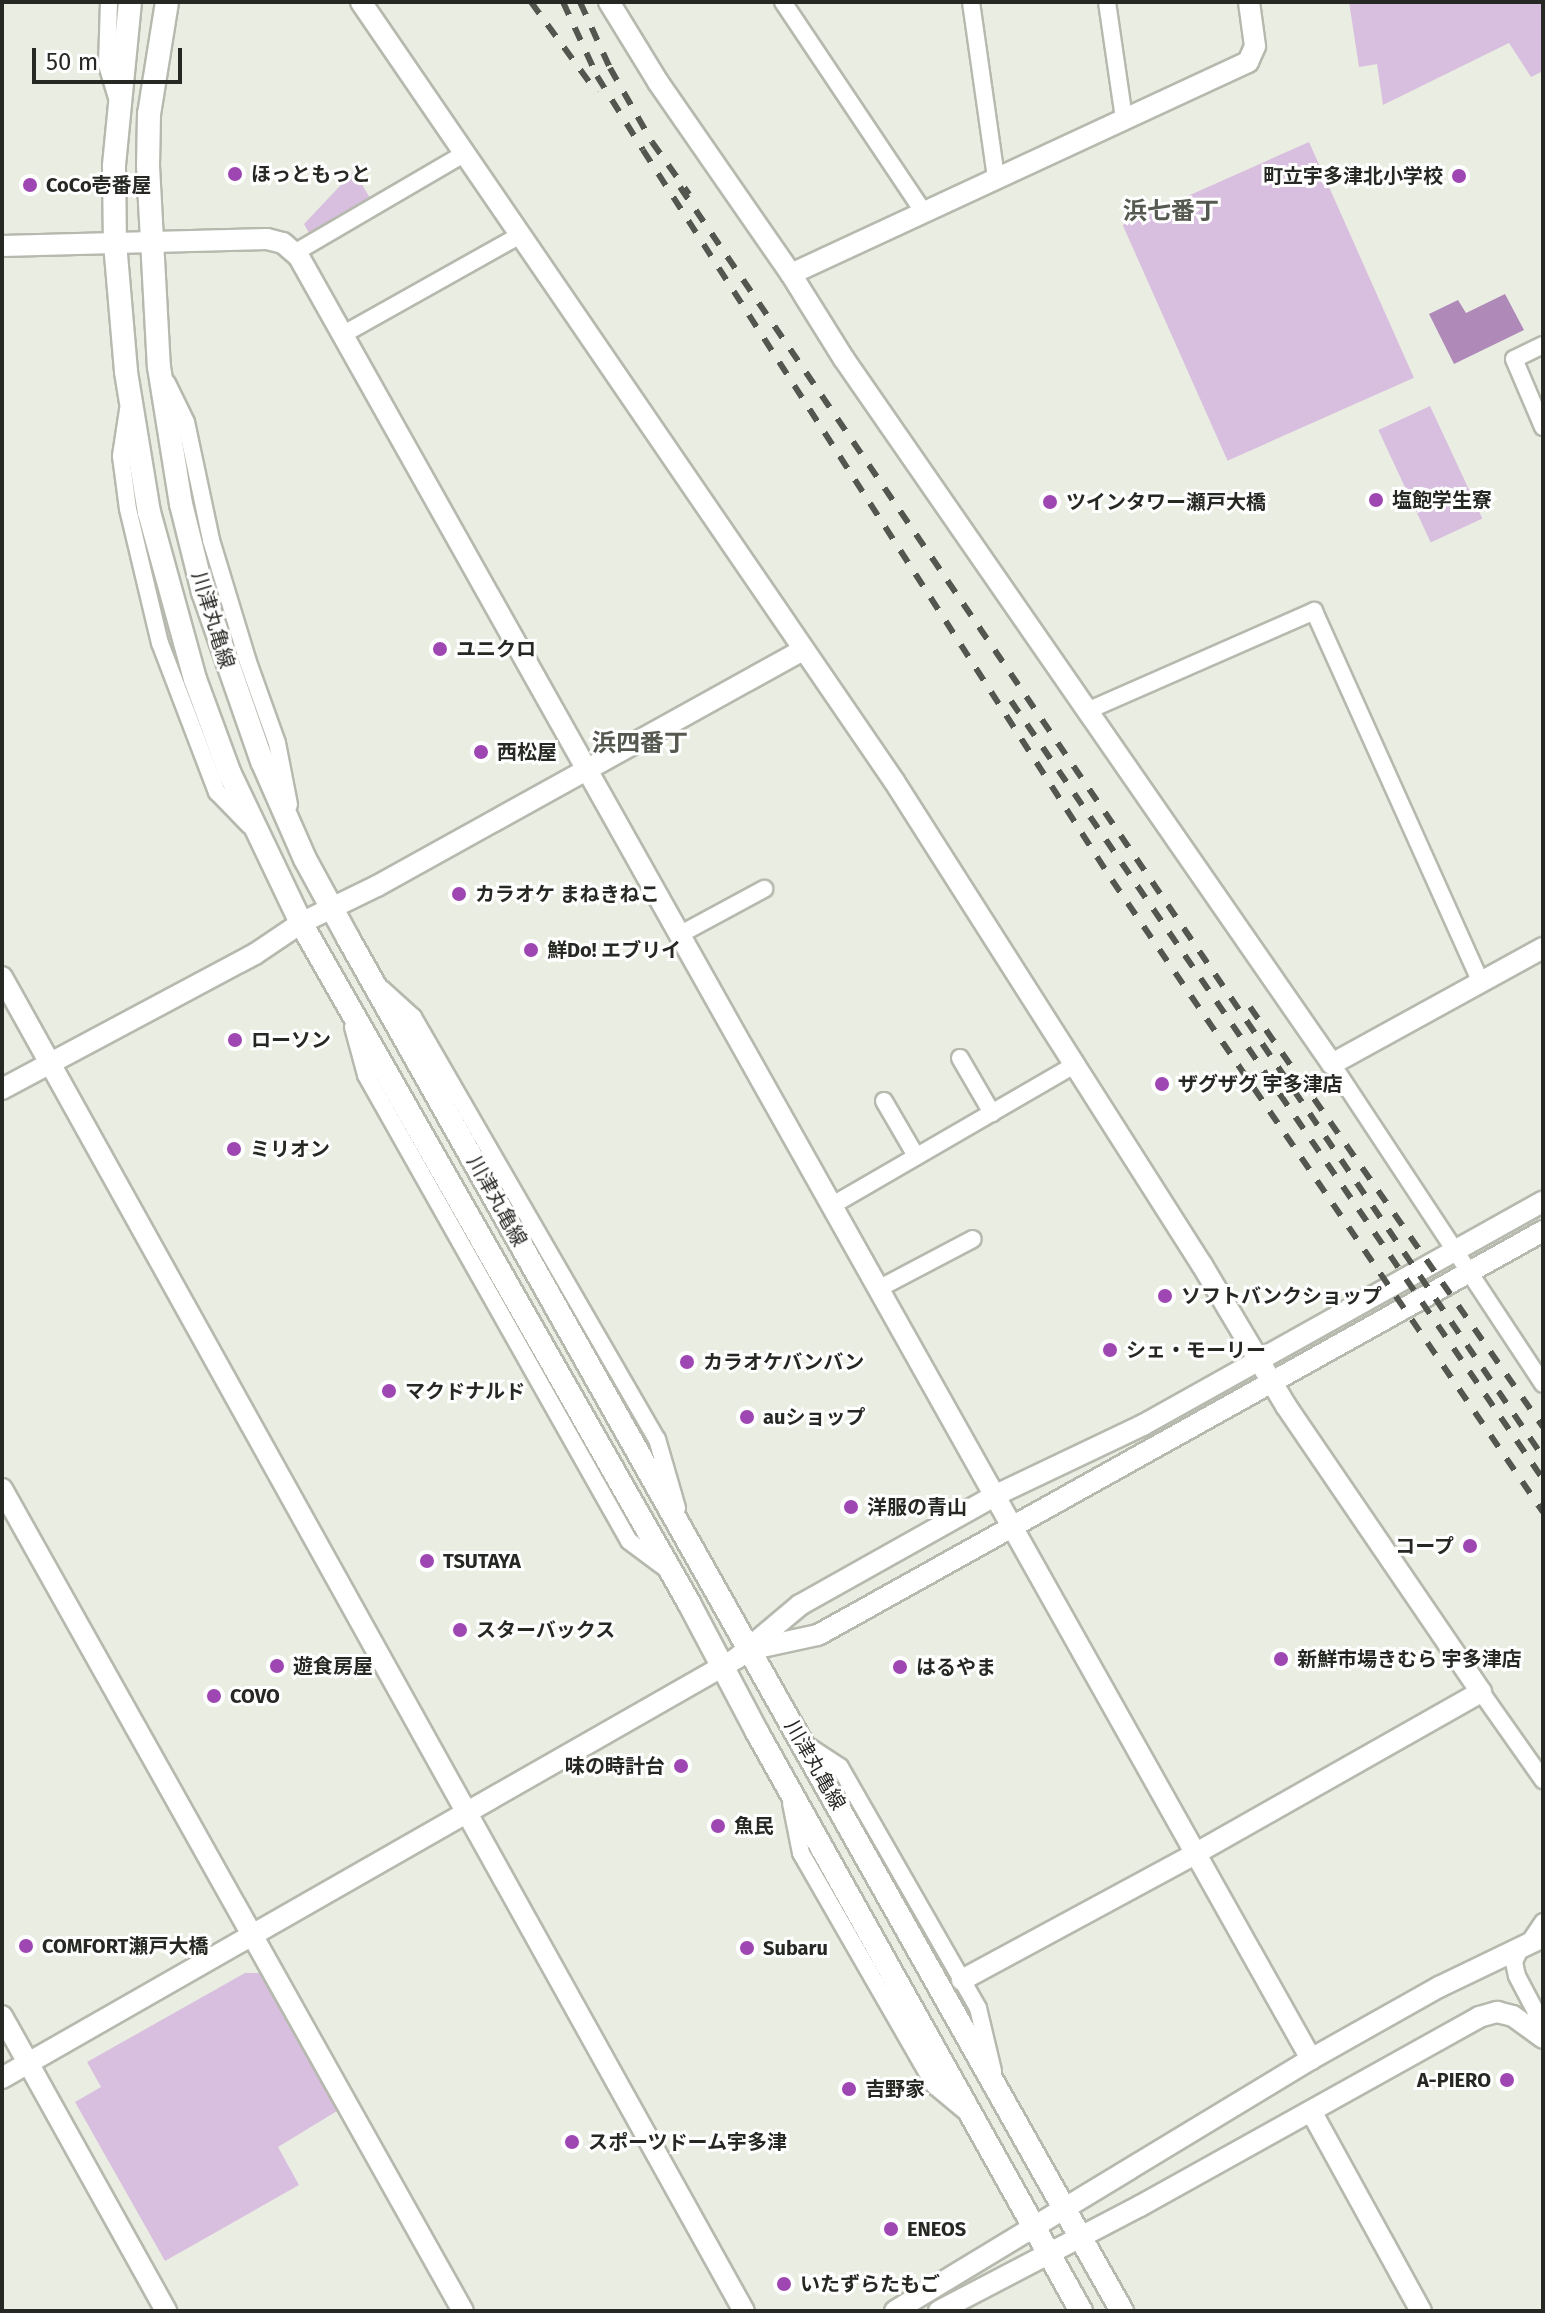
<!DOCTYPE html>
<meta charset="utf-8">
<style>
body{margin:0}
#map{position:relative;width:1545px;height:2313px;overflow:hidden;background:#eaeee2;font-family:"Fira Sans","Noto Sans JP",sans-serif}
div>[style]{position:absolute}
.green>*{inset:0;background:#d9bfdf;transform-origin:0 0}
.water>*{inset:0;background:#af8ab8}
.roads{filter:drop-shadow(2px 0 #b6b9ae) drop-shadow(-2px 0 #b6b9ae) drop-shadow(0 2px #b6b9ae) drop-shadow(0 -2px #b6b9ae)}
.minor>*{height:16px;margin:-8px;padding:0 8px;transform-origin:8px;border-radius:8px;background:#fff}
.tertiary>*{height:20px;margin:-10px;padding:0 10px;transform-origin:10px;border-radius:10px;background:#fff}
.secondary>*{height:22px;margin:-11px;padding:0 11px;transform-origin:11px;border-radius:11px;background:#fff}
.rail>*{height:6px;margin-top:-3px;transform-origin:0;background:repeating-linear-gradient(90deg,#53564f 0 14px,transparent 0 28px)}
.dots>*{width:22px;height:22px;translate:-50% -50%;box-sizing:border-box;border:4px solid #fff;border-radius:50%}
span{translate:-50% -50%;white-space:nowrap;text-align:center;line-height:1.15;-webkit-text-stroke:6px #fff;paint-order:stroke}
.poi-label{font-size:20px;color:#262823;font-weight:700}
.left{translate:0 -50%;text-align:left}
.right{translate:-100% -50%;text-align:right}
.street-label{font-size:20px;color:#262823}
.quarter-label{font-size:24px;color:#565950;font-weight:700}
.frame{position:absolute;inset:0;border:4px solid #262823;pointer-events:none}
.scale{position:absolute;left:32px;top:48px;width:150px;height:36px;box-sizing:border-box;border:4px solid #262823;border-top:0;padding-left:10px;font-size:24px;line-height:28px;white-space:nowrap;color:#262823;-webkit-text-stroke:6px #fff;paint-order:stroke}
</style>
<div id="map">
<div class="green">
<i style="clip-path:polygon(1349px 2px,1543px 2px,1543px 71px,1531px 77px,1509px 43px,1383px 105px,1377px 64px,1359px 67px)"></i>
<i style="left:1309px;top:142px;width:258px;height:204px;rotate:66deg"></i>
<i style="clip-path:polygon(354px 171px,370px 198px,309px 233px,304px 224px)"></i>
<i style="left:1430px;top:406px;width:124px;height:57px;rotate:65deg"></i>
<i style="clip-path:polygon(245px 1973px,260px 1973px,337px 2111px,278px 2147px,299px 2185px,165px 2261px,75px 2102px,101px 2087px,87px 2062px)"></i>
</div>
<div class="water">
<i style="clip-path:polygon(1505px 294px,1524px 330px,1454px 364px,1429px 314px,1458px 300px,1466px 313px)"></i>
</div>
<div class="roads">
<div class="minor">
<i style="left:109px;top:2px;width:63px;rotate:91.8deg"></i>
<i style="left:107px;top:65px;width:34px;rotate:73deg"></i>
<i style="left:783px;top:2px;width:250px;rotate:56.2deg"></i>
<i style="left:971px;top:2px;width:177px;rotate:81.9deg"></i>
<i style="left:1107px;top:2px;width:117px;rotate:81.7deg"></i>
<i style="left:296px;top:252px;width:194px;rotate:-30.3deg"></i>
<i style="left:342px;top:335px;width:204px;rotate:-29.3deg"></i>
<i style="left:1543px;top:345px;width:32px;rotate:154deg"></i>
<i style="left:1514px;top:359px;width:74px;rotate:66.9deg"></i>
<i style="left:167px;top:383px;width:43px;rotate:64deg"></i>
<i style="left:186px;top:422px;width:121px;rotate:78deg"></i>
<i style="left:211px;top:540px;width:127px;rotate:73.1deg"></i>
<i style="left:248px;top:662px;width:86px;rotate:70.3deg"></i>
<i style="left:277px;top:743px;width:63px;rotate:79deg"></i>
<i style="left:128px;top:410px;width:47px;rotate:98.7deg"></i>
<i style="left:121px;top:456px;width:53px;rotate:82.5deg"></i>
<i style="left:128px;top:509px;width:138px;rotate:76.6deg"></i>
<i style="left:160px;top:643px;width:160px;rotate:69.1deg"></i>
<i style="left:217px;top:792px;width:47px;rotate:45.9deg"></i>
<i style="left:1089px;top:710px;width:246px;rotate:-23.7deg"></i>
<i style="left:1314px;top:611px;width:405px;rotate:65.8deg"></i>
<i style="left:679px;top:935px;width:97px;rotate:-28.4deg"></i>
<i style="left:382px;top:989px;width:42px;rotate:42.1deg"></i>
<i style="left:413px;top:1017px;width:487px;rotate:60deg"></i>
<i style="left:657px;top:1439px;width:72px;rotate:73.8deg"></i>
<i style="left:353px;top:1027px;width:50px;rotate:74.8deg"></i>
<i style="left:366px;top:1075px;width:535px;rotate:60.56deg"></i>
<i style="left:629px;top:1541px;width:44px;rotate:36.6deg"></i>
<i style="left:960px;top:1058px;width:64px;rotate:59.8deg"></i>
<i style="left:1332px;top:1064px;width:383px;rotate:56.6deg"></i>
<i style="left:884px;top:1101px;width:64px;rotate:59.8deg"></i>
<i style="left:831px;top:1206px;width:281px;rotate:-30.1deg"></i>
<i style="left:878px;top:1289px;width:107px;rotate:-27.8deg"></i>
<i style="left:1481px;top:1692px;width:108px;rotate:54.8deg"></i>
<i style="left:805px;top:1744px;width:42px;rotate:33.3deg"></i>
<i style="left:840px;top:1767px;width:278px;rotate:60.2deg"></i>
<i style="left:978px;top:2008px;width:65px;rotate:76.6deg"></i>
<i style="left:791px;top:1803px;width:51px;rotate:78.7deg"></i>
<i style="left:801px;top:1853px;width:269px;rotate:60.1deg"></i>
<i style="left:935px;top:2086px;width:38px;rotate:40deg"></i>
<i style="left:1531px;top:1940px;width:22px;rotate:-56deg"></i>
<i style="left:1520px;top:1949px;width:14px;rotate:115deg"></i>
<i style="left:1514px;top:1962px;width:14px;rotate:78deg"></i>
<i style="left:1517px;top:1976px;width:41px;rotate:62.2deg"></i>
<i style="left:1536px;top:2012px;width:25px;rotate:76deg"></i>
</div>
<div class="tertiary">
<i style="left:361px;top:2px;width:944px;rotate:55.62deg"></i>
<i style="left:894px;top:781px;width:574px;rotate:57.53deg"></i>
<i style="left:1202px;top:1265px;width:164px;rotate:59.2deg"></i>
<i style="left:1286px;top:1406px;width:346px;rotate:55.7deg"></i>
<i style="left:1481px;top:1692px;width:329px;rotate:150.5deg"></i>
<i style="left:1195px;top:1854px;width:265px;rotate:151.6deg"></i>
<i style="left:609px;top:2px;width:94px;rotate:58.5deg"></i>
<i style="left:658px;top:82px;width:234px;rotate:55.3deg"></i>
<i style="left:791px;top:274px;width:100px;rotate:58.1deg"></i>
<i style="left:844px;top:359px;width:857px;rotate:55.31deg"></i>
<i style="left:1332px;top:1064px;width:241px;rotate:-28.8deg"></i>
<i style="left:2px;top:246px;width:265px;rotate:-1.5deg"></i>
<i style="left:267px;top:239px;width:16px;rotate:14deg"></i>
<i style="left:283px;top:243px;width:21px;rotate:41deg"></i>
<i style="left:299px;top:257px;width:2067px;rotate:60.68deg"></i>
<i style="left:791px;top:274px;width:504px;rotate:-24.89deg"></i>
<i style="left:1248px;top:62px;width:17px;rotate:-66deg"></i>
<i style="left:1255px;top:46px;width:44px;rotate:-97.8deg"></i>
<i style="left:2px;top:977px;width:1526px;rotate:60.92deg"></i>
<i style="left:2px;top:1089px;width:287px;rotate:-28.1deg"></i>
<i style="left:255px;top:954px;width:55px;rotate:-34deg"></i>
<i style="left:301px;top:923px;width:85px;rotate:-26deg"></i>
<i style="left:377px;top:886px;width:486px;rotate:-29deg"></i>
<i style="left:2px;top:1489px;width:942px;rotate:60.72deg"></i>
<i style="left:753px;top:1649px;width:66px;rotate:-12.2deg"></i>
<i style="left:818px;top:1635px;width:830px;rotate:-29.13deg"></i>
<i style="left:2px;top:2016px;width:338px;rotate:60.9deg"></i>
<i style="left:2px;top:2078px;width:847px;rotate:-29.74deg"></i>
<i style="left:737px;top:1658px;width:82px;rotate:-40.1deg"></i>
<i style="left:800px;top:1605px;width:223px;rotate:-29.3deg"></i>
<i style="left:994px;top:1496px;width:165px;rotate:-25.5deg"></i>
<i style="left:1143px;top:1425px;width:458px;rotate:-29.2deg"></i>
<i style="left:1311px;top:2111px;width:228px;rotate:61.2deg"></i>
<i style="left:895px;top:2311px;width:486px;rotate:-31.2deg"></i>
<i style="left:1311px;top:2059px;width:147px;rotate:-29.4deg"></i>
<i style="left:1439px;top:1987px;width:115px;rotate:-25.7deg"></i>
<i style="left:939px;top:2311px;width:227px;rotate:-27.6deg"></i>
<i style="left:1140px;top:2206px;width:388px;rotate:-29.1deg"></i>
<i style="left:1479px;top:2017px;width:19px;rotate:-16deg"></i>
<i style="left:1497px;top:2012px;width:16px;rotate:14deg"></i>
<i style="left:1513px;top:2016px;width:37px;rotate:36deg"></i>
</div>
<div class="secondary">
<i style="left:130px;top:2px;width:165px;rotate:95.6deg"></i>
<i style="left:114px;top:166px;width:77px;rotate:89.3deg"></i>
<i style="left:115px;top:243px;width:129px;rotate:85.1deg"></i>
<i style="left:126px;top:372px;width:142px;rotate:80.7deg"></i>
<i style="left:149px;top:512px;width:173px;rotate:74.6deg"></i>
<i style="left:195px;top:679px;width:101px;rotate:69.8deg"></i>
<i style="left:230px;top:774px;width:165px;rotate:64.5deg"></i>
<i style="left:301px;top:923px;width:783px;rotate:60.29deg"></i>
<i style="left:689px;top:1603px;width:146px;rotate:62.2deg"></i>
<i style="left:757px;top:1732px;width:663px;rotate:60.77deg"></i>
<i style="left:167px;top:2px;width:113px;rotate:99.1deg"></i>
<i style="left:149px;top:114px;width:52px;rotate:91.1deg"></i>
<i style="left:148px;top:166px;width:201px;rotate:86.9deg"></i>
<i style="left:159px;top:367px;width:139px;rotate:80.9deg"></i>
<i style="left:181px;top:504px;width:91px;rotate:76deg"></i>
<i style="left:203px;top:592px;width:179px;rotate:70.8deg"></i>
<i style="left:262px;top:761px;width:107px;rotate:66.3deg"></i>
<i style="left:305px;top:859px;width:90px;rotate:61.4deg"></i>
<i style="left:348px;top:938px;width:1576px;rotate:60.59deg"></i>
</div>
</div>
<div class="rail">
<i style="left:531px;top:2px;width:112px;rotate:54deg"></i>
<i style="left:563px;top:2px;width:81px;rotate:65.3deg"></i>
<i style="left:597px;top:76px;width:87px;rotate:58.1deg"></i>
<i style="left:643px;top:150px;width:868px;rotate:57.28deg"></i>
<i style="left:1112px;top:880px;width:765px;rotate:55.71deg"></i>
<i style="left:580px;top:2px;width:72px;rotate:65.6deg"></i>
<i style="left:610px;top:68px;width:85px;rotate:60.4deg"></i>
<i style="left:652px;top:142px;width:64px;rotate:54.6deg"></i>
<i style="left:680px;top:187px;width:1535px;rotate:55.8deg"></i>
<i style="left:1011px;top:701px;width:943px;rotate:55.64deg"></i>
<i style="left:1250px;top:1007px;width:512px;rotate:55.1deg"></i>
</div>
<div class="dots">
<i style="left:235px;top:174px;background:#9e46b2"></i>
<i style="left:1459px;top:176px;background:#9e46b2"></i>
<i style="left:30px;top:185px;background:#9e46b2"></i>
<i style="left:1376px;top:500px;background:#9e46b2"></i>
<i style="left:1050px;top:502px;background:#9e46b2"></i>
<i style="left:440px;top:649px;background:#9e46b2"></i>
<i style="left:481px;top:752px;background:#9e46b2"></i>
<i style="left:459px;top:894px;background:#9e46b2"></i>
<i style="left:531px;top:950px;background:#9e46b2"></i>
<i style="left:235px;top:1040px;background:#9e46b2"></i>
<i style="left:1162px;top:1084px;background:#9e46b2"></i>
<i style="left:234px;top:1149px;background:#9e46b2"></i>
<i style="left:1165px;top:1296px;background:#9e46b2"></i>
<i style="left:1110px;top:1350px;background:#9e46b2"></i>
<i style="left:687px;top:1362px;background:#9e46b2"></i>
<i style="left:389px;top:1391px;background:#9e46b2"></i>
<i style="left:747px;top:1417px;background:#9e46b2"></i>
<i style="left:851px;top:1507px;background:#9e46b2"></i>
<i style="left:1470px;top:1546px;background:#9e46b2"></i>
<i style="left:427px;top:1561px;background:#9e46b2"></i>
<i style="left:460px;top:1630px;background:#9e46b2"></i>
<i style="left:1281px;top:1659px;background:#9e46b2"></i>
<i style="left:277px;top:1666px;background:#9e46b2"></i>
<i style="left:900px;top:1667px;background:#9e46b2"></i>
<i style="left:214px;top:1696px;background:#9e46b2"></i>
<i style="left:681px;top:1766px;background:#9e46b2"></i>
<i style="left:718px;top:1826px;background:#9e46b2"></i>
<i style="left:26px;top:1946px;background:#9e46b2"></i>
<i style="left:747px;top:1948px;background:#9e46b2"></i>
<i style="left:1507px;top:2080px;background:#9e46b2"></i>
<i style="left:849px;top:2089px;background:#9e46b2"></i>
<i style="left:572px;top:2142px;background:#9e46b2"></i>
<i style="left:891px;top:2229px;background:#9e46b2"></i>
<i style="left:784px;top:2284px;background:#9e46b2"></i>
</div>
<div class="poi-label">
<span class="left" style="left:251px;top:174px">ほっともっと</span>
<span class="right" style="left:1443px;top:176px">町立宇多津北小学校</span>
<span class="left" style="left:46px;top:185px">CoCo壱番屋</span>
<span class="left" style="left:1392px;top:500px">塩飽学生寮</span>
<span class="left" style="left:1066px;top:502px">ツインタワー瀬戸大橋</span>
<span class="left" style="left:456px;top:649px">ユニクロ</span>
<span class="left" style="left:497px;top:752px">西松屋</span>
<span class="left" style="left:475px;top:894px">カラオケ まねきねこ</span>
<span class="left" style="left:547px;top:950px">鮮Do! エブリイ</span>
<span class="left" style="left:251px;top:1040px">ローソン</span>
<span class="left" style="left:1178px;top:1084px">ザグザグ 宇多津店</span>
<span class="left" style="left:250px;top:1149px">ミリオン</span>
<span class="left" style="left:1181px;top:1296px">ソフトバンクショップ</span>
<span class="left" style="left:1126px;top:1350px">シェ・モーリー</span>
<span class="left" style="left:703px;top:1362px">カラオケバンバン</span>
<span class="left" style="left:405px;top:1391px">マクドナルド</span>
<span class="left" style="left:763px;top:1417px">auショップ</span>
<span class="left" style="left:867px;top:1507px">洋服の青山</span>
<span class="right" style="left:1454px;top:1546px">コープ</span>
<span class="left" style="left:443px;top:1561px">TSUTAYA</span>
<span class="left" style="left:476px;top:1630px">スターバックス</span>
<span class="left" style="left:1297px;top:1659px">新鮮市場きむら 宇多津店</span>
<span class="left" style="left:293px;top:1666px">遊食房屋</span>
<span class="left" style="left:916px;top:1667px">はるやま</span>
<span class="left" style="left:230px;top:1696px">COVO</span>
<span class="right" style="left:665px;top:1766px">味の時計台</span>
<span class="left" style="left:734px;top:1826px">魚民</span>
<span class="left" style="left:42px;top:1946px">COMFORT瀬戸大橋</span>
<span class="left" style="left:763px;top:1948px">Subaru</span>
<span class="right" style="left:1491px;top:2080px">A-PIERO</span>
<span class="left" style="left:865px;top:2089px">吉野家</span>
<span class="left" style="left:588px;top:2142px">スポーツドーム宇多津</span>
<span class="left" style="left:907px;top:2229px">ENEOS</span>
<span class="left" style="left:800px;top:2284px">いたずらたもご</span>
</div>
<div class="street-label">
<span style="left:213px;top:620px;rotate:73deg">川津丸亀線</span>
<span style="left:497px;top:1201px;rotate:61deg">川津丸亀線</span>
<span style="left:815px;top:1765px;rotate:60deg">川津丸亀線</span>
</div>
<div class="quarter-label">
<span style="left:1171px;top:212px">浜七番丁</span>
<span style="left:640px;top:744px">浜四番丁</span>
</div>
<div class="frame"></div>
<div class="scale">50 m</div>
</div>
